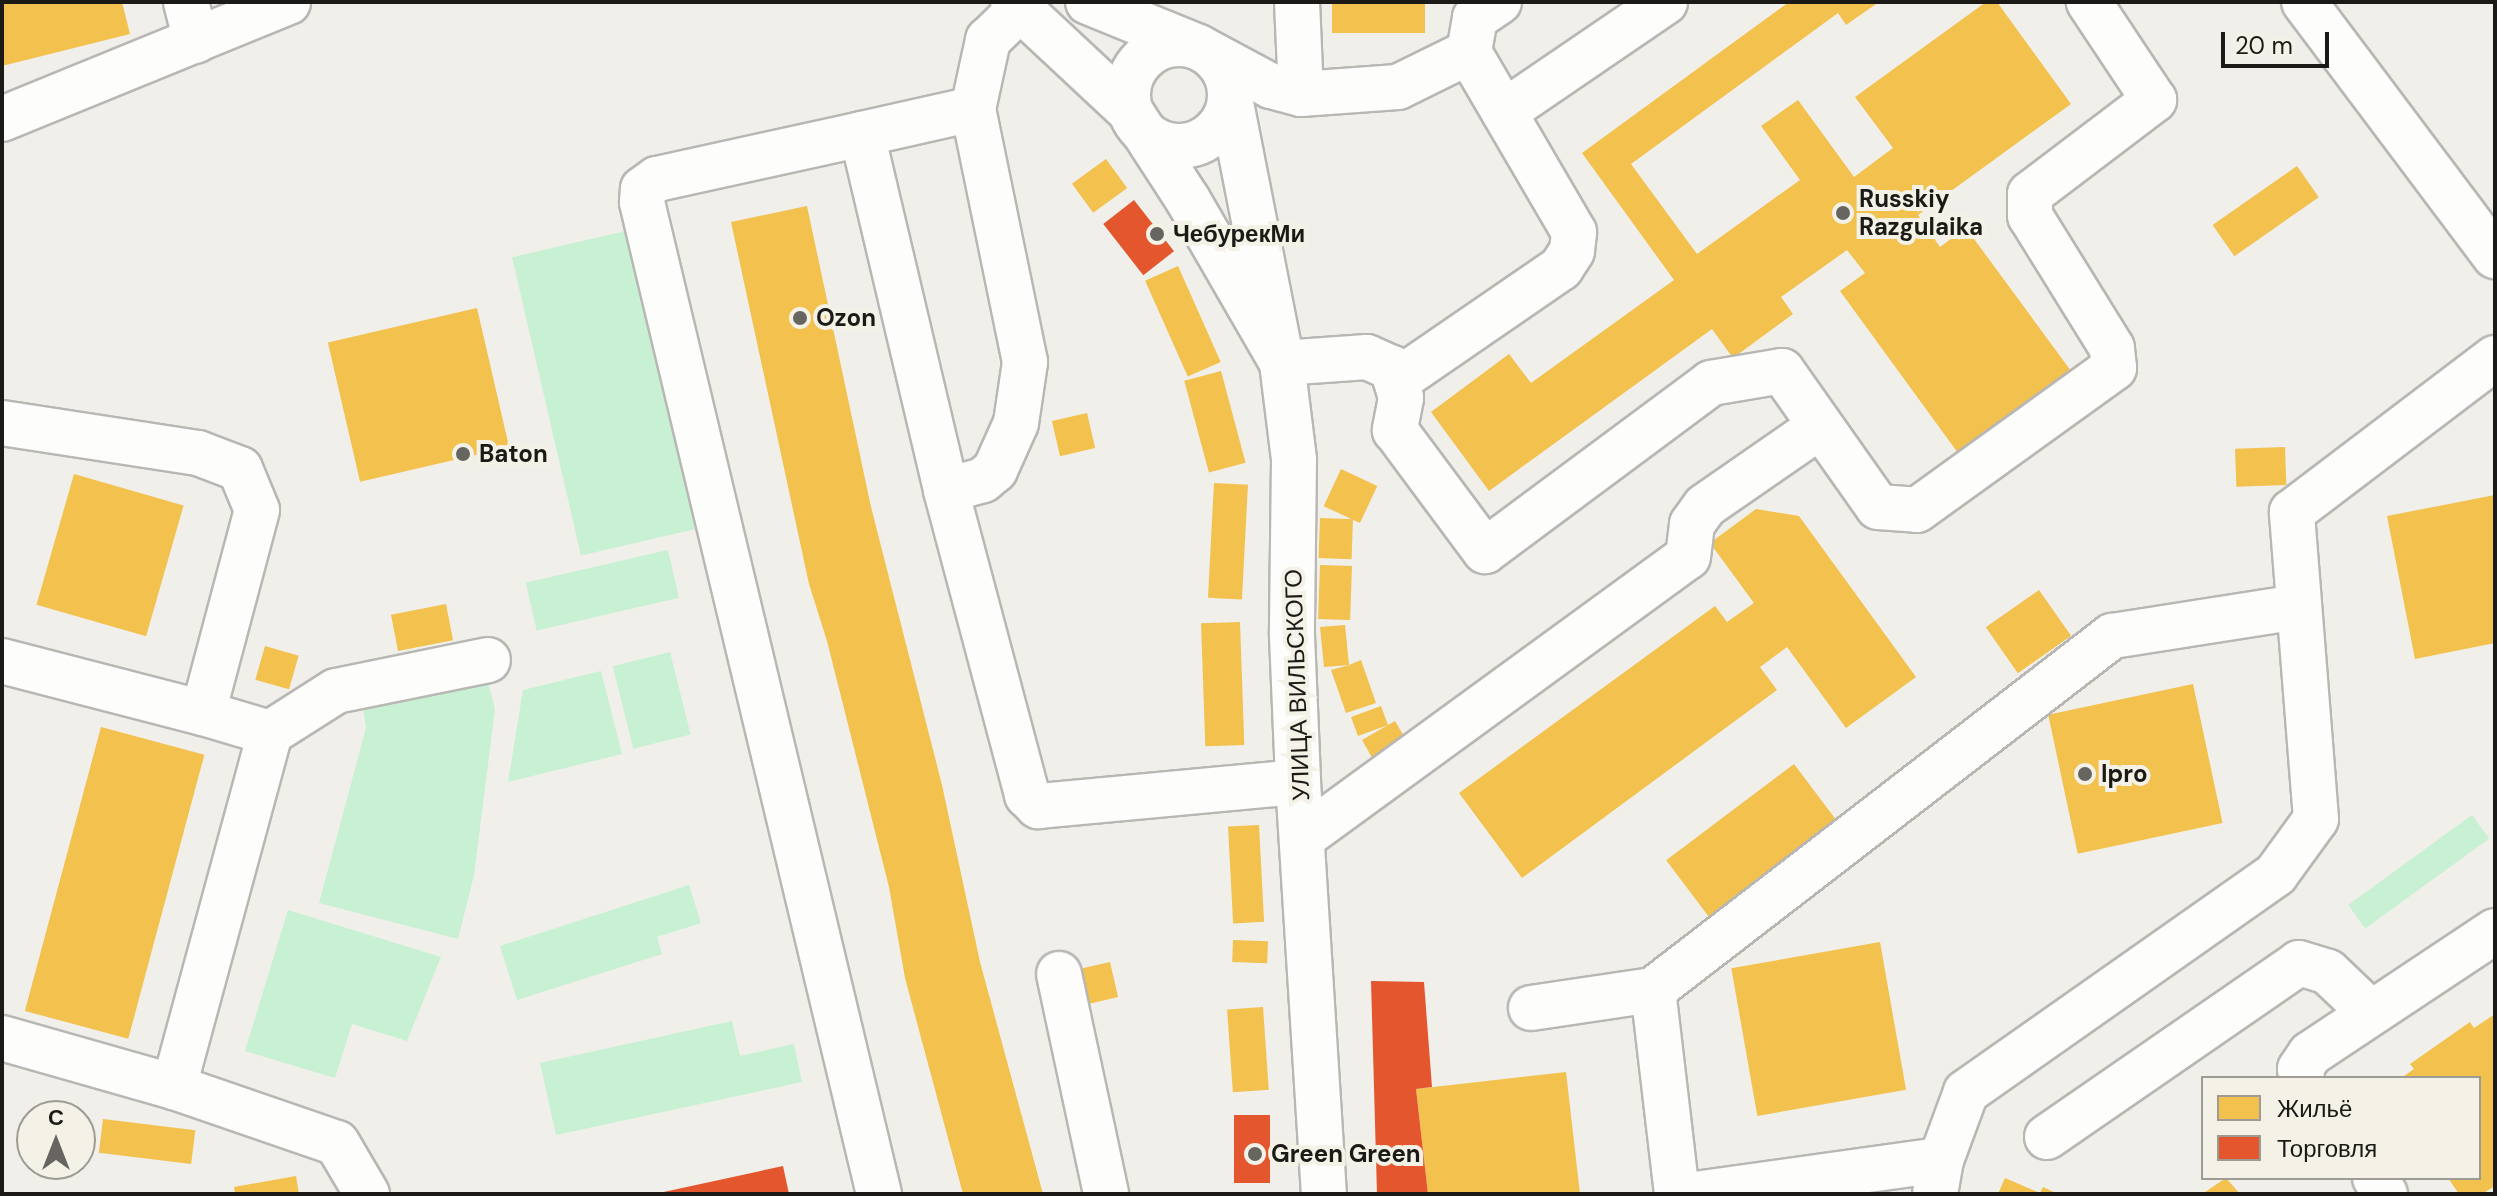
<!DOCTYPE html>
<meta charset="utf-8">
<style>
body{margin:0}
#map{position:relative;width:2497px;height:1196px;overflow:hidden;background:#f0efea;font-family:"DM Sans",sans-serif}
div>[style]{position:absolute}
.green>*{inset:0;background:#c7f1d2;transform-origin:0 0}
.homes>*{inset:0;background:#f2c14e;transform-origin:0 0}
.shops>*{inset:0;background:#e4572e;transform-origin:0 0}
.roads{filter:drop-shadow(2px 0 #b8b7b4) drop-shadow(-2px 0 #b8b7b4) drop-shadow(0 2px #b8b7b4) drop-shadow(0 -2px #b8b7b4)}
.minor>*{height:44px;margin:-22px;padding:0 22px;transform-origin:22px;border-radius:22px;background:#fdfdfc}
.minor>.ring{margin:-22px;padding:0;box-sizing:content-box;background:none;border:44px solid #fdfdfc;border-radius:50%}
.dots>*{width:22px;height:22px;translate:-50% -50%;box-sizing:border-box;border:4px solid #f4f1e6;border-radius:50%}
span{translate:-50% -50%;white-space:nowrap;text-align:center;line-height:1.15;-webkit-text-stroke:8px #f4f1e6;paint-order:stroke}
.poi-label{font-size:24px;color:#1b1a16;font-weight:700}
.left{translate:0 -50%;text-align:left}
.street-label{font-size:24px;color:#1b1a16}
.frame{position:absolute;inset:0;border:4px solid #1b1a16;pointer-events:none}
.legend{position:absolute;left:2201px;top:1076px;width:280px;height:104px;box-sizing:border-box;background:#f4f1e6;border:2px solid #9d9b93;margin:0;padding:10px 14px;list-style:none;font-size:24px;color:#1b1a16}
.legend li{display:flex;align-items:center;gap:16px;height:40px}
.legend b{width:40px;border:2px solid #9d9b93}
.north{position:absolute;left:16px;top:1100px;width:80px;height:80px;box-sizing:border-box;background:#f4f1e6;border:2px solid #9d9b93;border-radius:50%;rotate:0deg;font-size:22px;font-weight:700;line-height:32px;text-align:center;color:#1b1a16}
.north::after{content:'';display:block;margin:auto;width:28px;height:36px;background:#666560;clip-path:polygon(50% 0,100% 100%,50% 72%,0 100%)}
.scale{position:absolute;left:2221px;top:32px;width:108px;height:36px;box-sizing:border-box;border:4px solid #1b1a16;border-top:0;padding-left:10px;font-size:24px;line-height:28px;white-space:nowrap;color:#1b1a16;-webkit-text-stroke:6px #f4f1e6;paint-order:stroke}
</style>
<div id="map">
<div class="green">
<i style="left:630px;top:230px;width:306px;height:121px;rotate:77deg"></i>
<i style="left:668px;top:550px;width:49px;height:146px;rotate:77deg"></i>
<i style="left:670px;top:652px;width:85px;height:59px;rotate:76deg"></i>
<i style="clip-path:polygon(601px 671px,622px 754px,508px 782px,523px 690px)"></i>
<i style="clip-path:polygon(487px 679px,495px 709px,474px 875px,458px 939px,319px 903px,366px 728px,363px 708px)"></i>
<i style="left:2472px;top:815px;width:29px;height:153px;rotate:54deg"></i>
<i style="clip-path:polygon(689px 885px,701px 923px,657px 937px,662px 954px,517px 1000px,500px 946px)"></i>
<i style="clip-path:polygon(288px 910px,441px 957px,407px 1041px,352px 1024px,335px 1078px,245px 1051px)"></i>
<i style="clip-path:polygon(732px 1021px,740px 1056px,794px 1044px,802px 1082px,556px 1135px,540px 1063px)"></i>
</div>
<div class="homes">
<i style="clip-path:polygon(2px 2px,122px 2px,130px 34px,2px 66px)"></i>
<i style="left:1332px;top:2px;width:93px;height:31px"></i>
<i style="clip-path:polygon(1789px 2px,1879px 2px,1846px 25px,1838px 13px,1631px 164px,1697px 254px,1800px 180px,1761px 126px,1798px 100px,1854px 177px,1893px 148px,1855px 97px,1986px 2px,1997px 2px,2071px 104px,1918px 215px,1940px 247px,1966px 228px,2071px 371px,1958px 453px,1840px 291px,1865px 273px,1847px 250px,1781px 297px,1793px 314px,1733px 358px,1712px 329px,1489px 491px,1431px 412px,1509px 354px,1531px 383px,1674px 280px,1582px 153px)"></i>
<i style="left:1106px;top:159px;width:36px;height:42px;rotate:54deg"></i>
<i style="left:2297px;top:166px;width:38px;height:103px;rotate:55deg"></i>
<i style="clip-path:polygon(807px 206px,871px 507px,942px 785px,980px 962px,1043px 1194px,963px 1194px,905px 978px,889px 887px,827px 641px,809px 584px,731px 222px)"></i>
<i style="left:1178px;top:266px;width:105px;height:36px;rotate:66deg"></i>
<i style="left:477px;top:308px;width:143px;height:153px;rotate:77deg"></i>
<i style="left:1221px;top:371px;width:95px;height:38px;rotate:75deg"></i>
<i style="left:1087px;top:413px;width:36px;height:36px;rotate:77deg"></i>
<i style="left:2285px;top:447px;width:38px;height:50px;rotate:88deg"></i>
<i style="left:1341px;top:469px;width:40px;height:41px;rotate:25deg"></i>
<i style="left:74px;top:474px;width:114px;height:136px;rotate:16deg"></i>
<i style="left:1214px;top:483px;width:34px;height:115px;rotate:3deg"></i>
<i style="clip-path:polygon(2495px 495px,2495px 643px,2415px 659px,2387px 516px)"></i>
<i style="clip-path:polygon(1756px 509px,1799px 516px,1916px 677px,1846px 728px,1787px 647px,1760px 667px,1777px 690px,1522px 878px,1459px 793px,1715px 606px,1727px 622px,1754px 603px,1710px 543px)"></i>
<i style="left:1320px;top:518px;width:33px;height:40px;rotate:2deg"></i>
<i style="left:1320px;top:565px;width:32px;height:54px;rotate:2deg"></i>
<i style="left:2039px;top:590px;width:56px;height:65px;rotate:55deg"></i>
<i style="left:446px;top:604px;width:37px;height:56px;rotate:79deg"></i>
<i style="left:1240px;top:622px;width:123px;height:39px;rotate:88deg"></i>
<i style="clip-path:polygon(1345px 625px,1349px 665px,1361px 660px,1376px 703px,1346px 713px,1331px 670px,1349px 665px,1324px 667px,1320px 627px)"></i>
<i style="left:265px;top:646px;width:35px;height:35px;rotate:16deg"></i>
<i style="left:2193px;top:684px;width:142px;height:148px;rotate:78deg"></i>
<i style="clip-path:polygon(1381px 706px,1388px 725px,1395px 721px,1411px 748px,1378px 768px,1362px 740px,1388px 725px,1358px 736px,1351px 717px)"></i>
<i style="left:101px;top:727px;width:107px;height:294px;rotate:15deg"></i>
<i style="left:1794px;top:764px;width:72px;height:160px;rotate:53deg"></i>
<i style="left:1259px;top:825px;width:97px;height:31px;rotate:87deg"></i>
<i style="left:1233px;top:940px;width:35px;height:22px;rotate:2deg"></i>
<i style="left:1880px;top:942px;width:150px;height:151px;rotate:80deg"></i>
<i style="left:1110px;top:962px;width:36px;height:36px;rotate:77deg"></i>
<i style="left:1263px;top:1007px;width:83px;height:36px;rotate:86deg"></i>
<i style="clip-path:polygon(2495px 1014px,2495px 1186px,2482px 1194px,2459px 1194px,2448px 1178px,2479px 1178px,2479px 1078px,2401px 1078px,2414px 1069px,2410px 1064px,2470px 1022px,2474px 1028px)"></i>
<i style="clip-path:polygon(1566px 1072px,1580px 1194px,1428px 1194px,1416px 1089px)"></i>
<i style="left:103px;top:1119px;width:93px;height:34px;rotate:7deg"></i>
<i style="clip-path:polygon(296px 1176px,299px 1194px,235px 1194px,234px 1187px)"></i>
<i style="clip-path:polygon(2005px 1178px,2040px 1193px,2043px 1187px,2058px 1194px,1998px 1194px)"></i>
<i style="clip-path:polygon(2226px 1178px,2240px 1194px,2202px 1194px)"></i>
</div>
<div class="shops">
<i style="left:1134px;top:200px;width:65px;height:39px;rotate:52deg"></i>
<i style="clip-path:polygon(1371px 981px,1424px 982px,1432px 1087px,1416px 1089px,1428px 1194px,1377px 1194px)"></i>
<i style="left:1234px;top:1115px;width:36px;height:68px"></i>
<i style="clip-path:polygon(783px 1166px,789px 1194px,659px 1194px,659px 1193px)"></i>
</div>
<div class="roads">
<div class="minor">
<i style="left:186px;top:2px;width:40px;rotate:75.6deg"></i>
<i style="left:1013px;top:2px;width:161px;rotate:43deg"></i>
<i style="left:1131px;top:112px;width:105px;rotate:57.1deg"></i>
<i style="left:1188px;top:200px;width:188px;rotate:60deg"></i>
<i style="left:1282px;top:363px;width:98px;rotate:82.9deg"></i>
<i style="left:1294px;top:460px;width:176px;rotate:90.7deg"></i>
<i style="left:1292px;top:636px;width:146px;rotate:87.6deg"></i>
<i style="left:1298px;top:782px;width:413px;rotate:86.4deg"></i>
<i style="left:1088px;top:2px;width:119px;rotate:22.2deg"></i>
<i style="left:1198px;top:47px;width:83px;rotate:28.1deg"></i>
<i style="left:1271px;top:86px;width:31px;rotate:15deg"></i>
<i style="left:1301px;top:94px;width:97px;rotate:-4.1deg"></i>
<i style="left:1398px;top:87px;width:79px;rotate:-26.2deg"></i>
<i style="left:1469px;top:52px;width:35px;rotate:-80deg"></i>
<i style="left:1475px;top:18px;width:29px;rotate:-34deg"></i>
<i style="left:1297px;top:2px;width:92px;rotate:87.5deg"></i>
<i style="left:2304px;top:2px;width:318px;rotate:53.1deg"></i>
<i class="ring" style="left:1128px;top:44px;width:58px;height:58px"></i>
<i style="left:1231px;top:103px;width:265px;rotate:78.9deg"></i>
<i style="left:1282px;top:363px;width:85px;rotate:-4deg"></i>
<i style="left:1367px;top:357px;width:27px;rotate:24deg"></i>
<i style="left:1392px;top:368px;width:31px;rotate:73deg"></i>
<i style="left:1401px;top:398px;width:33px;rotate:101deg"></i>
<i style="left:1395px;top:430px;width:151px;rotate:53.4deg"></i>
<i style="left:1485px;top:551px;width:282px;rotate:-36.6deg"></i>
<i style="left:1711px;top:383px;width:72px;rotate:-9.6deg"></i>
<i style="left:1782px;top:371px;width:166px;rotate:54.8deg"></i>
<i style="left:1878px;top:507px;width:39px;rotate:4deg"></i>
<i style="left:1917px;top:510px;width:243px;rotate:-35.8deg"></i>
<i style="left:2114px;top:368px;width:20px;rotate:-96deg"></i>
<i style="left:2112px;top:348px;width:155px;rotate:-121.8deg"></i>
<i style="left:2030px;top:216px;width:22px;rotate:-90deg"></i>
<i style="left:2030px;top:194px;width:156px;rotate:-37.2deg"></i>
<i style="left:2154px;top:100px;width:118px;rotate:-123.6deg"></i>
<i style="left:1504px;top:112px;width:195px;rotate:-34.3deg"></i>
<i style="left:2px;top:119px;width:309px;rotate:-22.2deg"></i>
<i style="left:862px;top:134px;width:114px;rotate:-12.7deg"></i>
<i style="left:1398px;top:380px;width:198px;rotate:-34.5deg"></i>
<i style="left:1561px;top:268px;width:20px;rotate:-57deg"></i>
<i style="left:1572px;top:251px;width:19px;rotate:-84deg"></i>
<i style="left:1574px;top:232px;width:208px;rotate:-120.3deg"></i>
<i style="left:2px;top:423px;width:198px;rotate:8.7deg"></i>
<i style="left:198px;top:453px;width:45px;rotate:20.9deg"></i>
<i style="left:240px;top:469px;width:44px;rotate:67.5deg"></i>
<i style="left:257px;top:510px;width:210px;rotate:104.9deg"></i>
<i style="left:203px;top:713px;width:70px;rotate:16.6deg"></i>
<i style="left:270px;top:733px;width:367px;rotate:105.2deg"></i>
<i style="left:174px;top:1087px;width:179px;rotate:-164.1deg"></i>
<i style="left:946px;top:490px;width:38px;rotate:-15deg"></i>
<i style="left:983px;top:480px;width:16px;rotate:-40deg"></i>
<i style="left:995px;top:470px;width:51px;rotate:-65.9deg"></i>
<i style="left:1016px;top:423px;width:62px;rotate:-81.6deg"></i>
<i style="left:1025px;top:362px;width:258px;rotate:-101.6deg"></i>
<i style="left:973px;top:109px;width:71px;rotate:-77.7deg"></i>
<i style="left:988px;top:40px;width:45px;rotate:-44.1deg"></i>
<i style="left:2px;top:661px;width:208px;rotate:14.5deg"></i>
<i style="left:270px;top:733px;width:78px;rotate:-32.5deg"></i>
<i style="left:336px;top:691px;width:155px;rotate:-11.5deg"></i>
<i style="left:1302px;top:838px;width:477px;rotate:-36.1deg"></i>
<i style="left:1688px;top:557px;width:33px;rotate:-83deg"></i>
<i style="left:1692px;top:524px;width:22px;rotate:-54deg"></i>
<i style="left:1705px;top:506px;width:139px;rotate:-34.7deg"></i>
<i style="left:1059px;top:974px;width:225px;rotate:77.9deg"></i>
<i style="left:1531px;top:1008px;width:123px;rotate:-8.4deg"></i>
<i style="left:2302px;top:1078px;width:9px;rotate:-103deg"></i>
<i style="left:2300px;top:1069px;width:18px;rotate:-56deg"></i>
<i style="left:2310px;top:1054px;width:222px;rotate:-33.6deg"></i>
<i style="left:174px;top:1087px;width:172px;rotate:19deg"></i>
<i style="left:337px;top:1143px;width:59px;rotate:59.5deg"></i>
<i style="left:2047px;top:1137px;width:306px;rotate:-34.6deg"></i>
<i style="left:2299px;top:963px;width:30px;rotate:17deg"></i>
<i style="left:2328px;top:972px;width:59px;rotate:43.6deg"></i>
<i style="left:2375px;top:1178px;width:19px;rotate:58deg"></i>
<i style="left:879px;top:1194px;width:1020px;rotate:-103.44deg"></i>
<i style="left:642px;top:202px;width:13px;rotate:-86deg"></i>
<i style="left:643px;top:189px;width:17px;rotate:-36deg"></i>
<i style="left:657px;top:179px;width:210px;rotate:-12.4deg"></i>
<i style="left:862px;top:134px;width:366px;rotate:76.7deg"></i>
<i style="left:946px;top:490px;width:316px;rotate:75.1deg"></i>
<i style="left:1027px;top:795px;width:16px;rotate:45deg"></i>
<i style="left:1038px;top:806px;width:261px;rotate:-5.3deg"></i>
<i style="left:1677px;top:1194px;width:205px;rotate:-96.7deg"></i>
<i style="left:1653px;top:990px;width:580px;rotate:-37.64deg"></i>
<i style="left:2112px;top:636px;width:187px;rotate:-8.9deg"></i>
<i style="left:1695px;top:1194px;width:248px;rotate:-7.9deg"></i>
<i style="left:1935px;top:1194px;width:35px;rotate:-80deg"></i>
<i style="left:1941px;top:1160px;width:72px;rotate:-69.8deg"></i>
<i style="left:1966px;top:1092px;width:379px;rotate:-35.1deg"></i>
<i style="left:2276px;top:874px;width:68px;rotate:-54deg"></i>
<i style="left:2316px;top:819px;width:308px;rotate:-94.5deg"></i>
<i style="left:2292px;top:512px;width:255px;rotate:-37.2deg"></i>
</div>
</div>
<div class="dots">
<i style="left:1843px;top:213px;background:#666560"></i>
<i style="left:1157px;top:234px;background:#666560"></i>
<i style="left:800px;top:318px;background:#666560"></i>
<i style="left:463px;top:454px;background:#666560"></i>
<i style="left:2085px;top:774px;background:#666560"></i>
<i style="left:1255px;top:1154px;background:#666560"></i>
</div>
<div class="poi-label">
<span class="left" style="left:1859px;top:213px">Russkiy<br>Razgulaika</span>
<span class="left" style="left:1173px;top:234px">ЧебурекМи</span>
<span class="left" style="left:816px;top:318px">Ozon</span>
<span class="left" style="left:479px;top:454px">Baton</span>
<span class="left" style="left:2101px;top:774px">Ipro</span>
<span class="left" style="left:1271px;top:1154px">Green Green</span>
</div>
<div class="street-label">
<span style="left:1297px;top:685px;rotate:-92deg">УЛИЦА ВИЛЬСКОГО</span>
</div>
<div class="frame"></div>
<ul class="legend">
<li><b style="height:22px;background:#f2c14e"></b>Жильё</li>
<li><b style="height:22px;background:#e4572e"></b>Торговля</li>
</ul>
<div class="north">С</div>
<div class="scale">20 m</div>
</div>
